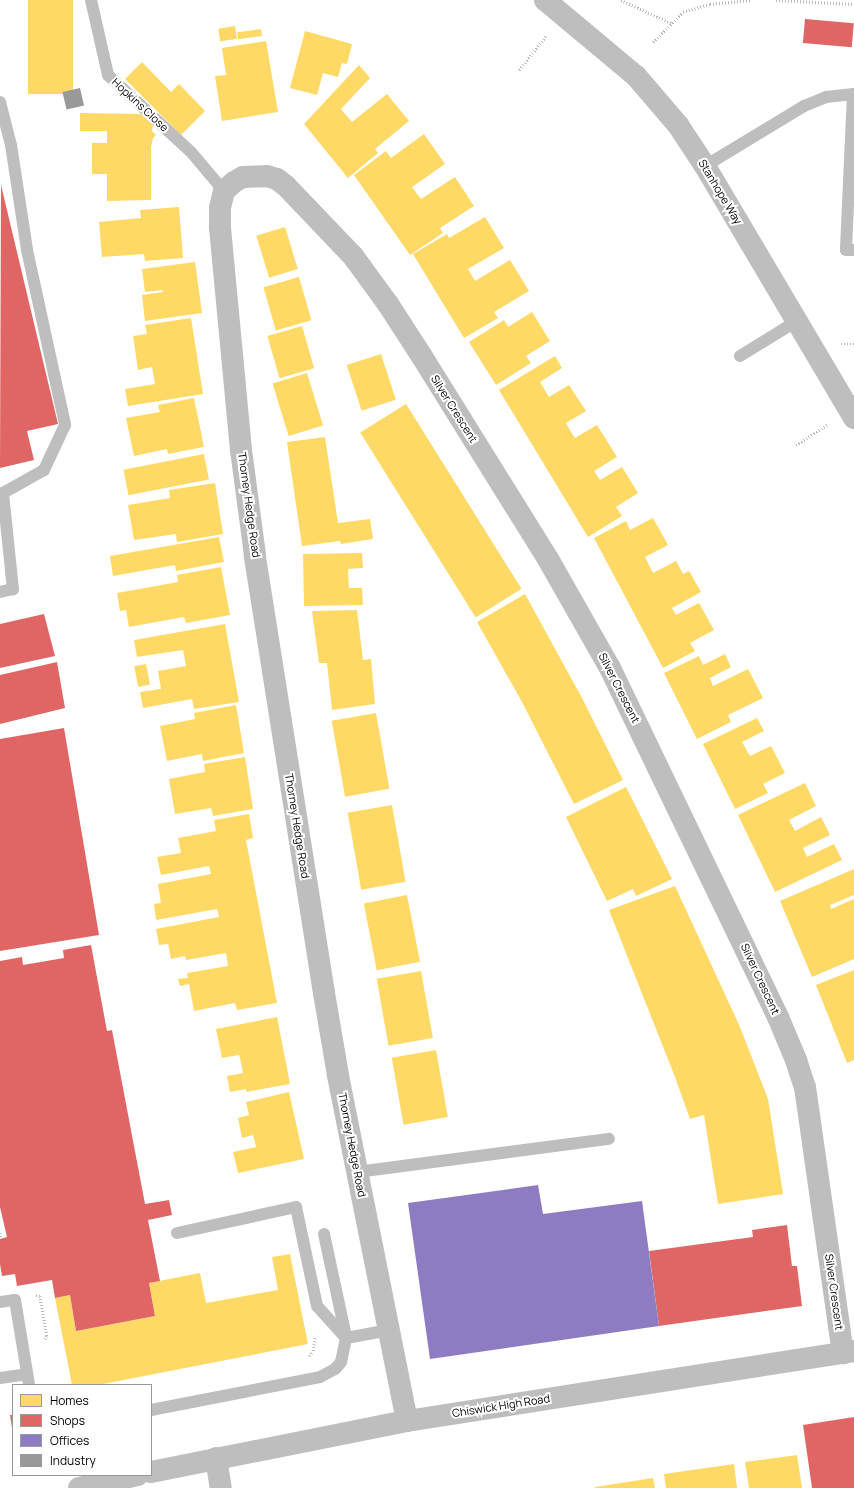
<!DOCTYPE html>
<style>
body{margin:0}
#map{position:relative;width:854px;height:1488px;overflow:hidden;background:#fff;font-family:Manrope,sans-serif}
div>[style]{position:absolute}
.homes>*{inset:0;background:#ffd966;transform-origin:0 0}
.shops>*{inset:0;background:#e06666;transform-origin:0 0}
.offices>*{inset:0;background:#8e7cc3}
.industry>*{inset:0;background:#999;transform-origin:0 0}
.path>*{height:2.5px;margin-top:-1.25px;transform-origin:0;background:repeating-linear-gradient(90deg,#b9b9b9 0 1px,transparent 0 3px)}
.service>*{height:12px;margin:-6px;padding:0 6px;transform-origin:6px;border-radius:6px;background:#bebebe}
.minor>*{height:22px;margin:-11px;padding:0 11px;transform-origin:11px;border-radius:11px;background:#bebebe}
.primary>*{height:22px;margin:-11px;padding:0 11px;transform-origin:11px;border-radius:11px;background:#bebebe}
span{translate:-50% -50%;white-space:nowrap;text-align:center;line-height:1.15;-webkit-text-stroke:4px #fff;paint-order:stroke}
.street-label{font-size:11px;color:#000}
.legend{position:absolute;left:12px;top:1384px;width:140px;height:92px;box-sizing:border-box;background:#fff;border:1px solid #999;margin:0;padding:5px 7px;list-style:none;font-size:12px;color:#000}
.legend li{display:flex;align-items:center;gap:8px;height:20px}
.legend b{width:20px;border:1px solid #999}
</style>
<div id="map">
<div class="homes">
<i style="left:28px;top:0;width:45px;height:94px"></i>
<i style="left:235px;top:26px;width:13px;height:17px;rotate:81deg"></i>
<i style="left:261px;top:29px;width:7px;height:24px;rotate:82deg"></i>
<i style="clip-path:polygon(305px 31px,352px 44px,347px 64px,342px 63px,338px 77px,323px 73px,317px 95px,290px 88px)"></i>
<i style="clip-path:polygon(266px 41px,278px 112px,222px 121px,215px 76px,226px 75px,222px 48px)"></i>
<i style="clip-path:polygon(142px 62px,171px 92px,179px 84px,205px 111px,181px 135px,125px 79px)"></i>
<i style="clip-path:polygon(359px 65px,370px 78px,341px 109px,352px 122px,387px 94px,409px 121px,375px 149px,378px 153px,348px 178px,304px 124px)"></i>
<i style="clip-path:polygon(80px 113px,141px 114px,153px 125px,152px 131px,156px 135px,153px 138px,151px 147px,151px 200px,107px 201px,107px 174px,92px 174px,92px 143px,107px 143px,107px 131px,80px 131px)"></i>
<i style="clip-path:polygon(424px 134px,445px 164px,412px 187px,421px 199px,455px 177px,474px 206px,440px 228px,443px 233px,410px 255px,354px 175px,386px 151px,391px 158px)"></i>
<i style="clip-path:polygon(179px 207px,183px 258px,145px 261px,144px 254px,102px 257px,99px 222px,141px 218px,140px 210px)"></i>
<i style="clip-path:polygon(485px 217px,504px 248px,468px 269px,475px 281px,510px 260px,529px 291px,494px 312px,498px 318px,464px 338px,413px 254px,447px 234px,449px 238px)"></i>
<i style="left:285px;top:227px;width:44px;height:30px;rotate:73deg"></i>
<i style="clip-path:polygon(195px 262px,202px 313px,145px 321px,142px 295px,163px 292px,162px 290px,145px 292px,142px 269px)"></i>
<i style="left:299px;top:277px;width:45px;height:37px;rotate:74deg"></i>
<i style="clip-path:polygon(532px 312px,550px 341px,526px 356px,531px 363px,496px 385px,469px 342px,504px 320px,508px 327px)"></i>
<i style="clip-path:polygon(191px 318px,203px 394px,128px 406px,125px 389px,155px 384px,152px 367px,138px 370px,133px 336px,147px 334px,145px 325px)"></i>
<i style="left:302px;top:326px;width:44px;height:36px;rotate:74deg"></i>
<i style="left:381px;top:354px;width:48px;height:36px;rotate:72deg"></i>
<i style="clip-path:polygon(555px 356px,562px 368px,540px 382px,549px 397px,569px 385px,586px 411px,566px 423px,571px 432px,575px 438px,597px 425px,617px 457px,594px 471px,600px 480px,622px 467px,638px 493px,616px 507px,622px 516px,588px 537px,499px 390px)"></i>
<i style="left:307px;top:373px;width:55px;height:36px;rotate:73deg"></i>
<i style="clip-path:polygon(194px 398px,204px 447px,168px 454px,167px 449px,134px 456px,126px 418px,160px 412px,158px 405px)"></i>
<i style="left:406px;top:404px;width:218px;height:54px;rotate:58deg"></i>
<i style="clip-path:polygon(325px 437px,338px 523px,370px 519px,373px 539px,341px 544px,340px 541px,302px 546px,287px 442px)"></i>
<i style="left:204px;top:454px;width:26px;height:82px;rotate:79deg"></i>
<i style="clip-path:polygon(215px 483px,223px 534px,177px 542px,176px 534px,134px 540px,128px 505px,170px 498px,169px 490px)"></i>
<i style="clip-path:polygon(653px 518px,668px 545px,645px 557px,653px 573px,676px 561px,683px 574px,689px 571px,701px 592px,672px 608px,676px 615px,699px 603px,714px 630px,690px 643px,695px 651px,663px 668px,594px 538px,626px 521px,630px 530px)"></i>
<i style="clip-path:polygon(219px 537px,224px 562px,176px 571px,175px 565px,113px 576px,110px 556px)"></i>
<i style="clip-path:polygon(362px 553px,363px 568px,348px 569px,349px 588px,362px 588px,363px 605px,304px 606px,303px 554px)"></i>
<i style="clip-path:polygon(221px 567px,230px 615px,186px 623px,184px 617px,129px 627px,126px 610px,120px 611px,117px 593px,178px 582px,177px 575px)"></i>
<i style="clip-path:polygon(525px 594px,582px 698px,623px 780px,574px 804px,522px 702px,477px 622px)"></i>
<i style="clip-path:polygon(357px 610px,363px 660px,371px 659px,375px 704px,332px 710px,327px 663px,319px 663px,312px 611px)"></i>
<i style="clip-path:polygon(225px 624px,239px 702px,194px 709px,192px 699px,143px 708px,140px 692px,161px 689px,158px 671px,186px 666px,183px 650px,137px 657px,134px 640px)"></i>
<i style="clip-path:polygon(725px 654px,731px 667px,710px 678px,713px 686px,748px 669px,763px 698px,728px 715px,731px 722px,697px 739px,664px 673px,699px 656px,703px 665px)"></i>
<i style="left:146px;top:664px;width:21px;height:12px;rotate:79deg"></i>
<i style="clip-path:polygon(236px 705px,244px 753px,203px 761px,202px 754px,167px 761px,160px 726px,195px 719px,194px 713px)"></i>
<i style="left:376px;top:713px;width:77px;height:45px;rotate:80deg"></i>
<i style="clip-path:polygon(757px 718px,764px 731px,742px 742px,750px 756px,771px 746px,785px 773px,763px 784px,768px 793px,735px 809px,703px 744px)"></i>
<i style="clip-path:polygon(245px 757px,253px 809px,213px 816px,211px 808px,175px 814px,169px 779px,205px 772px,204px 764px)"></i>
<i style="clip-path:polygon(805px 783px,816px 806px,789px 820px,795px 831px,821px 817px,830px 835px,803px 848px,807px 857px,834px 844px,842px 860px,775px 892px,738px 815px)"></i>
<i style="clip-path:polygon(626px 787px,672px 879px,636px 896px,633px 889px,607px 901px,566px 817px)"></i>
<i style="left:392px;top:805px;width:78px;height:45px;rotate:80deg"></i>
<i style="clip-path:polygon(249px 814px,253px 838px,246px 840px,277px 1003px,237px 1010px,235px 1003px,194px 1011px,189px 984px,180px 986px,178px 979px,188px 978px,187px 973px,228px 966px,226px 953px,186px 960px,185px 956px,171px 959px,168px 944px,159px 945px,156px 929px,219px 917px,217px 909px,156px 920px,154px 904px,161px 903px,158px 884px,211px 874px,209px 866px,161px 875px,157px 857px,181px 853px,178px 838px,216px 831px,214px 820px)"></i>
<i style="clip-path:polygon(854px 869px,854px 895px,830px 905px,831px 909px,854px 899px,854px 959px,812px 977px,780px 901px)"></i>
<i style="clip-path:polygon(675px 886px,740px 1027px,768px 1099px,783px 1194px,718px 1204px,704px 1115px,690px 1119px,675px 1077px,609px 910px)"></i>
<i style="left:407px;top:895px;width:68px;height:44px;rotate:79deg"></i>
<i style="clip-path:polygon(854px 970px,854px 1060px,847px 1063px,816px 985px)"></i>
<i style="left:421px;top:971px;width:68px;height:45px;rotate:80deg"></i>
<i style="clip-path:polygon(277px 1017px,290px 1084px,246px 1092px,246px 1089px,230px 1092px,227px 1076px,243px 1073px,240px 1058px,239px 1055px,222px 1058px,216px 1029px)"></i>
<i style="left:436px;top:1050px;width:68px;height:45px;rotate:80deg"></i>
<i style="clip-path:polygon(289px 1092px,304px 1159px,238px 1173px,233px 1152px,256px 1147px,253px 1135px,242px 1138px,238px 1118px,249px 1115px,246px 1102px)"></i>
<i style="clip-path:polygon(290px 1254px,308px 1344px,98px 1385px,72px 1385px,55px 1298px,70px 1295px,76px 1331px,155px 1316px,149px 1283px,200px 1273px,206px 1303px,278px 1290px,272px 1257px)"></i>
<i style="clip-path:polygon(797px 1455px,802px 1488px,749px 1488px,745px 1462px)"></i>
<i style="clip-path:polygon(734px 1464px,737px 1488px,666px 1488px,664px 1474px)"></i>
<i style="clip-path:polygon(653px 1478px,655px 1488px,595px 1488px,595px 1487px)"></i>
</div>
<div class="shops">
<i style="left:805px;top:19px;width:49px;height:24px;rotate:5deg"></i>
<i style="clip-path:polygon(1px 185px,58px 424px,27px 431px,34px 460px,0 468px)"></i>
<i style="clip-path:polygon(44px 614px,55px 656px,0 668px,0 624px)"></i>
<i style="clip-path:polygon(57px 662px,65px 708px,0 724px,0 675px)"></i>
<i style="clip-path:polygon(64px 728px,99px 935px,0 951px,0 739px)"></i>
<i style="clip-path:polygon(91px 945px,107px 1031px,112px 1030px,145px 1204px,169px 1200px,172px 1215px,148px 1220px,160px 1281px,149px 1283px,155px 1316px,76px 1331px,70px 1295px,55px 1298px,52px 1280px,17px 1286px,15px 1274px,2px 1276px,0 1264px,0 1239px,7px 1237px,0 1207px,0 961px,22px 957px,23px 965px,64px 958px,63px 950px)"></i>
<i style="clip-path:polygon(787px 1225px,792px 1266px,797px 1266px,802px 1306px,659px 1326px,649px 1251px,753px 1237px,752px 1230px)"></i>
<i style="clip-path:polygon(10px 1415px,13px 1415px,13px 1428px,12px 1428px)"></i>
<i style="clip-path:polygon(854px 1417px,854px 1488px,812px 1488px,803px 1425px)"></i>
</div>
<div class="offices">
<i style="clip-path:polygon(538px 1185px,543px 1214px,642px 1201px,659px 1326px,430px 1359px,408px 1203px)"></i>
</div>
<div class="industry">
<i style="left:80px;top:88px;width:18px;height:18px;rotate:77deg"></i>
</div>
<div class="path">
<i style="left:621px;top:0;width:55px;rotate:24.7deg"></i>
<i style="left:776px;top:0;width:78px;rotate:2.9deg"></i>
<i style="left:653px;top:42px;width:42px;rotate:-45deg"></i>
<i style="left:683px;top:12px;width:28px;rotate:-17deg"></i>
<i style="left:710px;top:4px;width:41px;rotate:-5.6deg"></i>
<i style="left:519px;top:70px;width:43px;rotate:-51.5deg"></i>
<i style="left:841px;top:344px;width:13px"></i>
<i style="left:796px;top:445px;width:37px;rotate:-33deg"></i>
<i style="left:0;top:1233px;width:5px;rotate:79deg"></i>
<i style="left:36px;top:1295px;width:4px;rotate:14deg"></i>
<i style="left:40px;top:1296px;width:41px;rotate:80.1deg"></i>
<i style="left:47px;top:1336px;width:4px;rotate:117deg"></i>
<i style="left:309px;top:1356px;width:6px;rotate:-51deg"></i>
<i style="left:313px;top:1351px;width:14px;rotate:-82deg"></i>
</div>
<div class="service">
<i style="left:91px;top:0;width:77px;rotate:77.2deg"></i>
<i style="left:108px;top:75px;width:113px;rotate:42.9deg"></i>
<i style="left:191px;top:152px;width:51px;rotate:49.8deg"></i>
<i style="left:853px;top:94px;width:156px;rotate:92.6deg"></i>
<i style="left:846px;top:250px;width:8px"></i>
<i style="left:0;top:102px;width:44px;rotate:75.7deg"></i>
<i style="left:11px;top:145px;width:106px;rotate:81.3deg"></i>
<i style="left:27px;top:250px;width:179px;rotate:77.7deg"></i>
<i style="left:65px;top:425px;width:50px;rotate:115deg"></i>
<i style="left:44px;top:470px;width:47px;rotate:150.7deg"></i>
<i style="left:3px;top:493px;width:97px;rotate:84.1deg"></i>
<i style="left:13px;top:589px;width:13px;rotate:167deg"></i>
<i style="left:705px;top:166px;width:116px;rotate:-31.2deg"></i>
<i style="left:804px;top:106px;width:24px;rotate:-22deg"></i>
<i style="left:826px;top:97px;width:28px;rotate:-6deg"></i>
<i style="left:740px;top:356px;width:67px;rotate:-31.6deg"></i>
<i style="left:357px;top:1172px;width:254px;rotate:-7.5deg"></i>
<i style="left:177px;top:1233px;width:122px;rotate:-12.3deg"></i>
<i style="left:296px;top:1207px;width:101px;rotate:78deg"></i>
<i style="left:317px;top:1306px;width:43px;rotate:47.8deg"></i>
<i style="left:324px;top:1234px;width:105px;rotate:77.9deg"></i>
<i style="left:0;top:1302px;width:15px;rotate:-8deg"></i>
<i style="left:15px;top:1300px;width:86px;rotate:80.6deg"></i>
<i style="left:0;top:1378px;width:27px;rotate:-8deg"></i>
<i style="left:151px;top:1410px;width:172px;rotate:-11deg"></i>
<i style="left:320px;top:1377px;width:17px;rotate:-28deg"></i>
<i style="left:335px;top:1369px;width:9px;rotate:-49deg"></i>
<i style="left:341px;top:1362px;width:25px;rotate:-78deg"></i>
<i style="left:346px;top:1338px;width:44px;rotate:-10.5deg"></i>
</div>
<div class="minor">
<i style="left:545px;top:0;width:119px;rotate:39.9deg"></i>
<i style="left:636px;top:76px;width:65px;rotate:49.4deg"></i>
<i style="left:678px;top:125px;width:49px;rotate:56.6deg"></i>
<i style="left:705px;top:166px;width:293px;rotate:59.4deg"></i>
<i style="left:407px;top:1421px;width:353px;rotate:-101.3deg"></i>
<i style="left:338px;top:1075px;width:83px;rotate:-99.7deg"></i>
<i style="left:324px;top:993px;width:443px;rotate:-99deg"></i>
<i style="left:255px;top:555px;width:106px;rotate:-97.6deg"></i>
<i style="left:241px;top:450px;width:225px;rotate:-95.4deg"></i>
<i style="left:220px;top:226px;width:18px;rotate:-90deg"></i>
<i style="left:220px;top:208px;width:17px;rotate:-77deg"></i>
<i style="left:224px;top:191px;width:13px;rotate:-42deg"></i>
<i style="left:234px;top:182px;width:10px;rotate:-29deg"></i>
<i style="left:243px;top:177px;width:24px;rotate:-2deg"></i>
<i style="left:267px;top:176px;width:10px;rotate:17deg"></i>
<i style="left:277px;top:179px;width:11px;rotate:38deg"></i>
<i style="left:286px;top:186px;width:97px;rotate:46.3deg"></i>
<i style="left:353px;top:256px;width:59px;rotate:53.9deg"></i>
<i style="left:388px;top:304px;width:61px;rotate:57.1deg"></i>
<i style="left:421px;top:355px;width:240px;rotate:58.1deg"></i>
<i style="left:548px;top:559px;width:125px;rotate:60.4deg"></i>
<i style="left:610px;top:668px;width:387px;rotate:64.3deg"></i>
<i style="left:778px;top:1017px;width:47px;rotate:67.3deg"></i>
<i style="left:796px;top:1060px;width:28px;rotate:72deg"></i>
<i style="left:805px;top:1087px;width:269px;rotate:81.9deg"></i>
<i style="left:216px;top:1458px;width:30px;rotate:81deg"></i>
</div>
<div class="primary">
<i style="left:151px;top:1472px;width:261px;rotate:-11.3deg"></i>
<i style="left:407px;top:1421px;width:452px;rotate:-8.9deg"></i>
<i style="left:79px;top:1488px;width:60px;rotate:-12.4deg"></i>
</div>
<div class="street-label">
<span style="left:140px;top:105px;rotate:43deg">Hopkins Close</span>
<span style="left:720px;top:192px;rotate:59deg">Stanhope Way</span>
<span style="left:454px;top:409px;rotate:58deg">Silver Crescent</span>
<span style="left:249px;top:505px;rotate:82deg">Thorney Hedge Road</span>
<span style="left:619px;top:688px;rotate:63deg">Silver Crescent</span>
<span style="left:297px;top:826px;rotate:81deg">Thorney Hedge Road</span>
<span style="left:760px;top:979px;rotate:65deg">Silver Crescent</span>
<span style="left:352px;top:1145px;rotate:79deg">Thorney Hedge Road</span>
<span style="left:834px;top:1292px;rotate:82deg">Silver Crescent</span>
<span style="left:501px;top:1406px;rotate:-9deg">Chiswick High Road</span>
</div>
<ul class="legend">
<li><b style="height:11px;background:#ffd966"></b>Homes</li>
<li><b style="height:11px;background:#e06666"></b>Shops</li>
<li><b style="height:11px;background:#8e7cc3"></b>Offices</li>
<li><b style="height:11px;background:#999"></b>Industry</li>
</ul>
</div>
